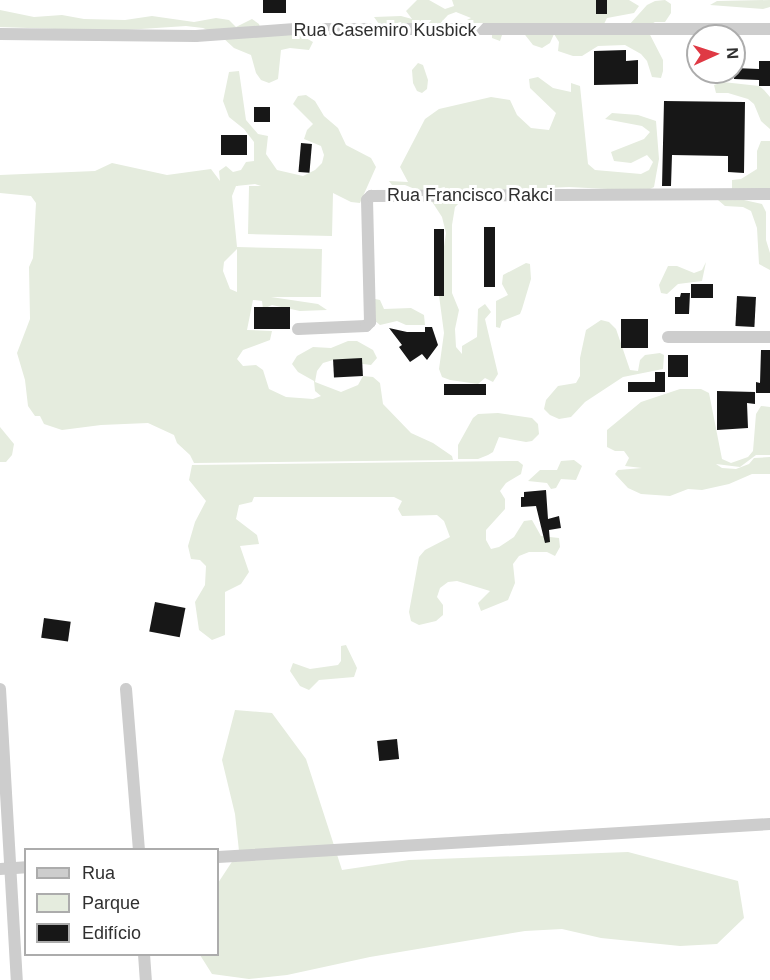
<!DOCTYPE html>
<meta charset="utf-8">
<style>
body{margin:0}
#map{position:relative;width:770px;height:980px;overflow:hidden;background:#fff;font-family:Helvetica,sans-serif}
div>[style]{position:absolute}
.green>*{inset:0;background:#e5ecde}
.building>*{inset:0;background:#171717;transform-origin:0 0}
.street>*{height:12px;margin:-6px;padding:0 6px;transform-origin:6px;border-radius:6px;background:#cdcdcd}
span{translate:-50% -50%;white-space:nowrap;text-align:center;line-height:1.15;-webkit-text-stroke:6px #fff;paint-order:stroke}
.street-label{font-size:18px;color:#303030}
.legend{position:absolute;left:24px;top:848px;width:195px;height:108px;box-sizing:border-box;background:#fff;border:2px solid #acacac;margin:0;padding:8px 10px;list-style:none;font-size:18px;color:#303030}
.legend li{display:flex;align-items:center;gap:12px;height:30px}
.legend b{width:30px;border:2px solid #acacac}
.north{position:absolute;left:686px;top:24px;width:60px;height:60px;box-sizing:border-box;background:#fff;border:2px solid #acacac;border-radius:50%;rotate:87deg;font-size:16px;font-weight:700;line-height:24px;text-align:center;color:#303030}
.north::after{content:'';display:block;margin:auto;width:21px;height:27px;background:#df3944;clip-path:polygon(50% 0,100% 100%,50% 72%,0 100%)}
</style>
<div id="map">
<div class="green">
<i style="clip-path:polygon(417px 0,429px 0,445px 9px,454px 6px,452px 0,629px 0,639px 6px,634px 13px,607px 18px,603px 26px,629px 25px,647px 5px,655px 1px,665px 0,671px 4px,671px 13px,665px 22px,655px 22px,646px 27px,663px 60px,663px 71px,661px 78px,652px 77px,647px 61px,641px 54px,625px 45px,598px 46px,582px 56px,573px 56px,558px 51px,559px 42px,554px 34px,550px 43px,542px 48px,533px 45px,522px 31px,503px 32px,500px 41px,492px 38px,492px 30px,467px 20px,471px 18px,456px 12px,448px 15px,435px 29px,379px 24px,374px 17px,401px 16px,412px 19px,406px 11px)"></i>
<i style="clip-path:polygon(770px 0,770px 7px,763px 9px,710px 5px,717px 1px)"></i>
<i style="clip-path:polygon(0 10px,34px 17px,62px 15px,84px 19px,125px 20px,152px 16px,194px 22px,216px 18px,229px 20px,236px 27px,252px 19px,259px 24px,262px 33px,297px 33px,313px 42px,309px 50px,290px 48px,281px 50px,278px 79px,269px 83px,261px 80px,256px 73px,251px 55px,234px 48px,221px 36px,203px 28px,186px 26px,111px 31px,0 27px)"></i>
<i style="clip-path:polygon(418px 63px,423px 65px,428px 80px,427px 89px,422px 93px,417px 91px,413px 83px,412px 70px)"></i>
<i style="clip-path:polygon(evenodd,239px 71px,246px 120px,258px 134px,268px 136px,266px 154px,277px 170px,303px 176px,315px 170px,322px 163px,324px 155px,321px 146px,304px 139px,307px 130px,313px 124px,293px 104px,298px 96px,306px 95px,315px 101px,324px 116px,338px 128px,346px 145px,371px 158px,376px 167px,360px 203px,351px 202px,333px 193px,332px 236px,248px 234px,249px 186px,261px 186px,255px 184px,236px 186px,232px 196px,237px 247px,322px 249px,321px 297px,271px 297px,318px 304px,327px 310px,300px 311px,272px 305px,263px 309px,262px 301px,253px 300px,247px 330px,272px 331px,270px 340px,243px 350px,237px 359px,243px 366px,256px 365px,263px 370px,269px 389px,286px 397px,313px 399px,321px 396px,315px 391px,314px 381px,298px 372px,292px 364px,297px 356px,313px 347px,331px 348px,348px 341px,357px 341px,373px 350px,377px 358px,371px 365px,333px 360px,323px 363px,317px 371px,315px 382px,341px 392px,358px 385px,363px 376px,373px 377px,380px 383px,383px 404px,411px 433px,433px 443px,452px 456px,453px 460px,194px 463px,190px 455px,177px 443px,174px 435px,148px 423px,101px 425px,62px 430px,44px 424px,40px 416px,35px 416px,28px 406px,25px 380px,17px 353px,30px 319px,29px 267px,33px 258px,36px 203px,31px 196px,0 193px,0 175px,95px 171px,112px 163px,167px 175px,211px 169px,220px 181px,219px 171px,226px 166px,233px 172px,241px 170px,246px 162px,254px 161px,254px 142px,244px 129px,229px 117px,223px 101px,229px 72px,239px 71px,237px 249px,237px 292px,230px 289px,223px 271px,224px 262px,237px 249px)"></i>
<i style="clip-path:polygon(538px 77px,553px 88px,571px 92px,571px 83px,580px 86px,588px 164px,595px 170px,641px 174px,649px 170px,653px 162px,647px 155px,631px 163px,614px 161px,611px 152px,644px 139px,650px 132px,642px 126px,605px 119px,612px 113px,638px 115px,656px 121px,659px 159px,654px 187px,646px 191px,569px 187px,472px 191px,455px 207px,452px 225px,452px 293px,459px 310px,455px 329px,456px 347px,462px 354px,462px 346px,477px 337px,478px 309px,485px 304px,491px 312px,485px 319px,498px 374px,493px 382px,485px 378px,478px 384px,450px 380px,442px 377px,439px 369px,444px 333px,438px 288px,446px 233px,442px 217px,427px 194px,405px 185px,392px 185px,389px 181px,408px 182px,400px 167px,425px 119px,439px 109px,491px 97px,510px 100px,517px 115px,531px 128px,549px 130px,556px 113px,530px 88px,529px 79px)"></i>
<i style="clip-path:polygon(723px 82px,759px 86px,764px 90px,770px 97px,770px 129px,761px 121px,754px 104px,748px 99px,728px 93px,716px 93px,714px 85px)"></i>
<i style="clip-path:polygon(761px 141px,770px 141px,770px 197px,732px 189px,732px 180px,741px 179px,757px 169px,757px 151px)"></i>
<i style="clip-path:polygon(735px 198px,762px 204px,766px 212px,766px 240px,770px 253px,770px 270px,759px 264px,757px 228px,751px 211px,743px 207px,725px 206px,718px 200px)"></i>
<i style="clip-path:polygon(706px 262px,702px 281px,678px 284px,667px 294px,661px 293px,659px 285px,668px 266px,677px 266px,694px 273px,702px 270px)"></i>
<i style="clip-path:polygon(526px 263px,530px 264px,531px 279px,522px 309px,520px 314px,502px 321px,500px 328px,496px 327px,496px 301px,508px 295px,502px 284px,503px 275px)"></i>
<i style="clip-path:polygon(375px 299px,380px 300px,384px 309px,411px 308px,424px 315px,425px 325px,406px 325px,397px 321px,380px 325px,374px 320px)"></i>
<i style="clip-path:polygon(601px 320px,609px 322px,616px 329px,630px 370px,638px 371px,640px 360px,645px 355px,660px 353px,664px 355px,663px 369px,623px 377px,585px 402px,571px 417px,559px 419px,550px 415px,544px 409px,546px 400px,558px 386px,576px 383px,580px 376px,580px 358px,586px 330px)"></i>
<i style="clip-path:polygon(680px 389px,701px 389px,709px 393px,722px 459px,731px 463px,748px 457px,753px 451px,756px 414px,761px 406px,770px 407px,770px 455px,756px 455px,740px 467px,716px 464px,722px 468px,736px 469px,749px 464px,754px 458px,770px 457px,770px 474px,752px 474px,729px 484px,702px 490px,688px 489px,670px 496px,641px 494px,628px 488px,615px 474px,618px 470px,642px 468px,625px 466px,629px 458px,624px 451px,615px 451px,607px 447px,607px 430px,641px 402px)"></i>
<i style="clip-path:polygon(498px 413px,532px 418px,538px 424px,539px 434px,532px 441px,526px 442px,499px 437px,493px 452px,488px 455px,478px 459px,458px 459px,458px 445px,473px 418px,478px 414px)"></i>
<i style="clip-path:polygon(0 427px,14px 444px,12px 455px,6px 462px,0 462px)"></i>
<i style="clip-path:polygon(574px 460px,582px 466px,576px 480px,561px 479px,556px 488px,551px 489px,547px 483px,528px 481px,540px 470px,557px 470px,561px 461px)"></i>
<i style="clip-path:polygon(518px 461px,523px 465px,521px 474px,506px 483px,500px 491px,505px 499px,505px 509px,486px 530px,486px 540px,491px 549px,499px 547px,514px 537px,524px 521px,532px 520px,541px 536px,559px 538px,560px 547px,555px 556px,547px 552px,529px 552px,519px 556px,513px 564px,515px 583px,508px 600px,481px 611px,478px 603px,490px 591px,457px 581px,448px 582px,440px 588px,437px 597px,443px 605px,443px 615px,436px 621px,419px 625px,411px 621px,409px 612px,419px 557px,425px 550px,450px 537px,444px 521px,437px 515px,402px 516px,398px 509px,402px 501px,394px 497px,254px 497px,252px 502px,239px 505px,236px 519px,257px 535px,259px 544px,240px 546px,249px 572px,241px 584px,225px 592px,225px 635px,212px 640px,199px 630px,195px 602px,205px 585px,206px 566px,200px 560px,191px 559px,188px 546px,195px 522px,206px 501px,189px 480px,192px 465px)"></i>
<i style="clip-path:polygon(346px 645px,357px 668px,354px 677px,319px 680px,309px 690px,300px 686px,290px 671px,293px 663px,310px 669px,338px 665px,341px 661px,341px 646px)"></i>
<i style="clip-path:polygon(235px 710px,272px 713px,306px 759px,342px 870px,409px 860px,628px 852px,738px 881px,744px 918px,717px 944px,680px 946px,601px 938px,562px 929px,525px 931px,370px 957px,287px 975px,249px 979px,212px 974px,200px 955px,218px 954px,218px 883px,239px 851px,235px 814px,222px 760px)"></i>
</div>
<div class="building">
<i style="left:263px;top:0;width:23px;height:13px"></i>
<i style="left:596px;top:0;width:11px;height:14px"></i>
<i style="clip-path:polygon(626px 50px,626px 61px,638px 60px,638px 84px,594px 85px,594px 51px)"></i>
<i style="clip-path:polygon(759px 61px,770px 61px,770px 86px,759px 86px,759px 80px,734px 79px,734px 68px,759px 69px)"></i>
<i style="clip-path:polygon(664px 101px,745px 102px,744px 173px,728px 172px,728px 156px,672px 155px,671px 186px,662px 186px)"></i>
<i style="left:254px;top:107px;width:16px;height:15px"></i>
<i style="left:221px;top:135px;width:26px;height:20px"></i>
<i style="left:301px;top:143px;width:11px;height:29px;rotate:5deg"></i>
<i style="left:484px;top:227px;width:11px;height:60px"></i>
<i style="left:434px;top:229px;width:10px;height:67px"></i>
<i style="left:691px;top:284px;width:22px;height:14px"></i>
<i style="clip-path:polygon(681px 293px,690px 293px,689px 314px,675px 314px,675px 297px,680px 297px)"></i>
<i style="left:737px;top:296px;width:19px;height:30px;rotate:3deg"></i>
<i style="left:290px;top:307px;width:22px;height:36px;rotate:90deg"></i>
<i style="left:621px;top:319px;width:27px;height:29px"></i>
<i style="clip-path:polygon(425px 327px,432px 327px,438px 345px,427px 360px,422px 354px,410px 362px,399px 347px,402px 345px,389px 328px,407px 332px,425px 332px)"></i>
<i style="clip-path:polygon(761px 350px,770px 350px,770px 393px,756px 393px,756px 382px,760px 383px)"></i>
<i style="left:668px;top:355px;width:20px;height:22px"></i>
<i style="left:362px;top:358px;width:18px;height:29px;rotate:87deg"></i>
<i style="clip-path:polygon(655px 372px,665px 372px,665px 392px,628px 392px,628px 382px,655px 382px)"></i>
<i style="left:444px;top:384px;width:42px;height:11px"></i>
<i style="clip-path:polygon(717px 391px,755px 392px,755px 404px,747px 403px,748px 428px,717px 430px)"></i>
<i style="clip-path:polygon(546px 490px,548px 519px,559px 516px,561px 528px,549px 530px,550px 542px,545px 543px,536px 506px,521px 507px,521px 497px,524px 497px,524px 492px)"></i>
<i style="left:155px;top:602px;width:31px;height:30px;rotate:11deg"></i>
<i style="left:44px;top:618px;width:27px;height:20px;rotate:8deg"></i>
<i style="left:397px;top:739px;width:20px;height:20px;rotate:84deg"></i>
</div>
<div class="street">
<i style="left:0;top:34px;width:196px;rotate:0.6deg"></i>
<i style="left:196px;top:36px;width:99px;rotate:-4deg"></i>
<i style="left:295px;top:29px;width:475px"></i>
<i style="left:298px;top:329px;width:68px;rotate:-2.5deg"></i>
<i style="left:366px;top:326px;width:6px;rotate:-45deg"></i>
<i style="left:370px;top:322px;width:122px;rotate:-91.4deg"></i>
<i style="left:367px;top:200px;width:6px;rotate:-45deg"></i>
<i style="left:371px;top:196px;width:399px;rotate:-0.3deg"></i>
<i style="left:668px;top:337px;width:102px"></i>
<i style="left:0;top:689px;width:291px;rotate:86.7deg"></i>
<i style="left:126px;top:689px;width:162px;rotate:85.4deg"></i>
<i style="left:218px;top:857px;width:553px;rotate:-3.42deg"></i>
<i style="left:0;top:869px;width:26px;rotate:-4deg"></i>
<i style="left:144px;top:954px;width:26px;rotate:86deg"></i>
</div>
<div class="street-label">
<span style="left:385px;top:30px">Rua Casemiro Kusbick</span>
<span style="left:470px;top:195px">Rua Francisco Rakci</span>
</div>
<ul class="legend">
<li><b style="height:8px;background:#cdcdcd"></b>Rua</li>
<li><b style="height:16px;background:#e5ecde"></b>Parque</li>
<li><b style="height:16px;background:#171717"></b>Edifício</li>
</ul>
<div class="north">N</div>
</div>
